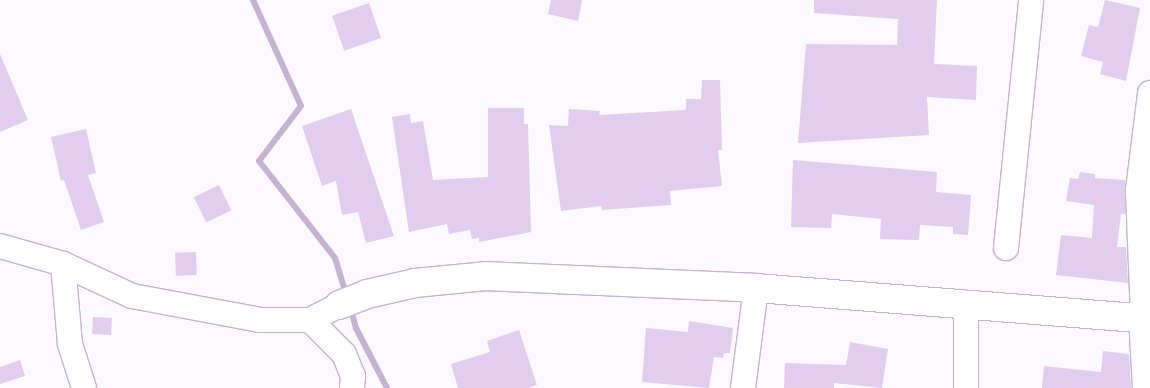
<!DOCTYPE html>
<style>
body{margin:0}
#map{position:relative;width:1150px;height:388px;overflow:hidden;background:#fcf8ff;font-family:"Source Sans 3",sans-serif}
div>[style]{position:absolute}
.stream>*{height:6px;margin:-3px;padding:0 3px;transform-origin:3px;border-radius:3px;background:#c5b3d1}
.building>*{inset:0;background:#e1cded;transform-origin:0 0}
.roads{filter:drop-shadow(1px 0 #c6b3d2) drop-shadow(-1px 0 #c6b3d2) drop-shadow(0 1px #c6b3d2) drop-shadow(0 -1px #c6b3d2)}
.minor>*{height:24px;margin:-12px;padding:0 12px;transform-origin:12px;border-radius:12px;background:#fff}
.tertiary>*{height:28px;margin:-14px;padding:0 14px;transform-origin:14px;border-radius:14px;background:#fff}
span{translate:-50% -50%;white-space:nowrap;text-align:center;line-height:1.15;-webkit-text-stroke:4.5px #fff;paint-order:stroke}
</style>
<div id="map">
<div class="stream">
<i style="left:253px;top:0;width:116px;rotate:65.6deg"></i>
<i style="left:301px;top:106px;width:69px;rotate:127.4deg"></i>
<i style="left:259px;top:161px;width:123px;rotate:51.9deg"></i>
<i style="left:335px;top:258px;width:38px;rotate:73deg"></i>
<i style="left:350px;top:306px;width:23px;rotate:75deg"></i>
<i style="left:356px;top:328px;width:68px;rotate:62.7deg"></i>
</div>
<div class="building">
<i style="clip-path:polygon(551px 0,582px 0,578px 21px,548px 14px)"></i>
<i style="clip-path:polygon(814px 0,937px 0,934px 64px,977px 66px,976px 100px,927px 97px,929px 135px,798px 143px,806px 44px,897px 45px,898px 19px,814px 13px)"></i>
<i style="clip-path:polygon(1105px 0,1140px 8px,1126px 81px,1100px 74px,1103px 62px,1081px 56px,1089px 25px,1098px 27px)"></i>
<i style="left:369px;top:3px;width:37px;height:39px;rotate:71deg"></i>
<i style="clip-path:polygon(0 54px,28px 120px,0 132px)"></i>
<i style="clip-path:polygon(702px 80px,720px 80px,722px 150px,718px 150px,722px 186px,670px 191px,671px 205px,602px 210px,601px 206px,561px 211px,549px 125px,568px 126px,569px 109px,600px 111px,599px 115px,686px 110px,686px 99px,701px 99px)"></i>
<i style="clip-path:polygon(488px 108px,524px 108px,524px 124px,528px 124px,531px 232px,479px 242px,479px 238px,472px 239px,470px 230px,449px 234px,447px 224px,409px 232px,392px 117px,410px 114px,411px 123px,423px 121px,433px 180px,488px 177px)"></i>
<i style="clip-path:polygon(351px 109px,394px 236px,366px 243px,358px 212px,342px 215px,336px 181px,322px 186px,302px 126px)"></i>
<i style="clip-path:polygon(86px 129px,96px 173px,88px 175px,104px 222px,81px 230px,64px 180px,61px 181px,51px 137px)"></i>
<i style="clip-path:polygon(793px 160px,937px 172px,936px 192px,971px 195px,968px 235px,953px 234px,953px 227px,920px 225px,919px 240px,880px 239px,881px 219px,832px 214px,831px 228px,791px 227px)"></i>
<i style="clip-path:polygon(1080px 172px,1095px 174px,1095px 178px,1125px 180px,1125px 214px,1121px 214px,1117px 247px,1126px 247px,1128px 283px,1056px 275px,1061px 235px,1092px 238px,1094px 205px,1066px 201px,1070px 178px,1078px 179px)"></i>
<i style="left:219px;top:185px;width:28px;height:28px;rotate:64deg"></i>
<i style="left:196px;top:252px;width:23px;height:21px;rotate:88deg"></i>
<i style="left:93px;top:317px;width:19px;height:17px;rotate:3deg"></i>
<i style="clip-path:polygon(689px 321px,733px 328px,730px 353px,724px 353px,723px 358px,714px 357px,709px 388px,642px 382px,646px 328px,688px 332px)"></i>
<i style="clip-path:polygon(519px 330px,537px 385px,528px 388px,458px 388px,451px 364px,490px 352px,487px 341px)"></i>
<i style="clip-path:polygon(850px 342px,888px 349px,882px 388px,834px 383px,834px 388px,784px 388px,785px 363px,846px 365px)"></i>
<i style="clip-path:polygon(1103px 351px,1129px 354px,1131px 388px,1042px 388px,1044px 366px,1101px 372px)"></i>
<i style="clip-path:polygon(20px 360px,25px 376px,0 384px,0 367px)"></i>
</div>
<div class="roads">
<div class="minor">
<i style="left:0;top:246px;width:66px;rotate:15.9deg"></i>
<i style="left:63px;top:264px;width:76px;rotate:24.9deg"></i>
<i style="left:132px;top:296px;width:130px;rotate:10.6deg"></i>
<i style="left:260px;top:320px;width:50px"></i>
<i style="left:310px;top:320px;width:33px;rotate:-27deg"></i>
<i style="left:1006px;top:248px;width:249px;rotate:-84.2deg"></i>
<i style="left:63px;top:264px;width:80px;rotate:85deg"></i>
<i style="left:70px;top:344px;width:46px;rotate:72.3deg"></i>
<i style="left:1141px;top:317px;width:71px;rotate:86.8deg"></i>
<i style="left:1143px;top:317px;width:127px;rotate:-92.3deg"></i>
<i style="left:1138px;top:190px;width:98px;rotate:-82.9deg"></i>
<i style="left:310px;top:320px;width:48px;rotate:45deg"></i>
<i style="left:344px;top:354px;width:24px;rotate:68deg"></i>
<i style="left:353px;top:376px;width:12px;rotate:95deg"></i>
<i style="left:743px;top:388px;width:101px;rotate:-82.6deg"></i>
<i style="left:966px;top:388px;width:82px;rotate:-90deg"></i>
</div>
<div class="tertiary">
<i style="left:339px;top:305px;width:30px;rotate:-21deg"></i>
<i style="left:367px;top:294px;width:49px;rotate:-12.9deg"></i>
<i style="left:415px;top:283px;width:71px;rotate:-5.6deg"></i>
<i style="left:486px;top:276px;width:270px;rotate:2.5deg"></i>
<i style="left:756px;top:288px;width:395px;rotate:4.5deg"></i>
</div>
</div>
</div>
